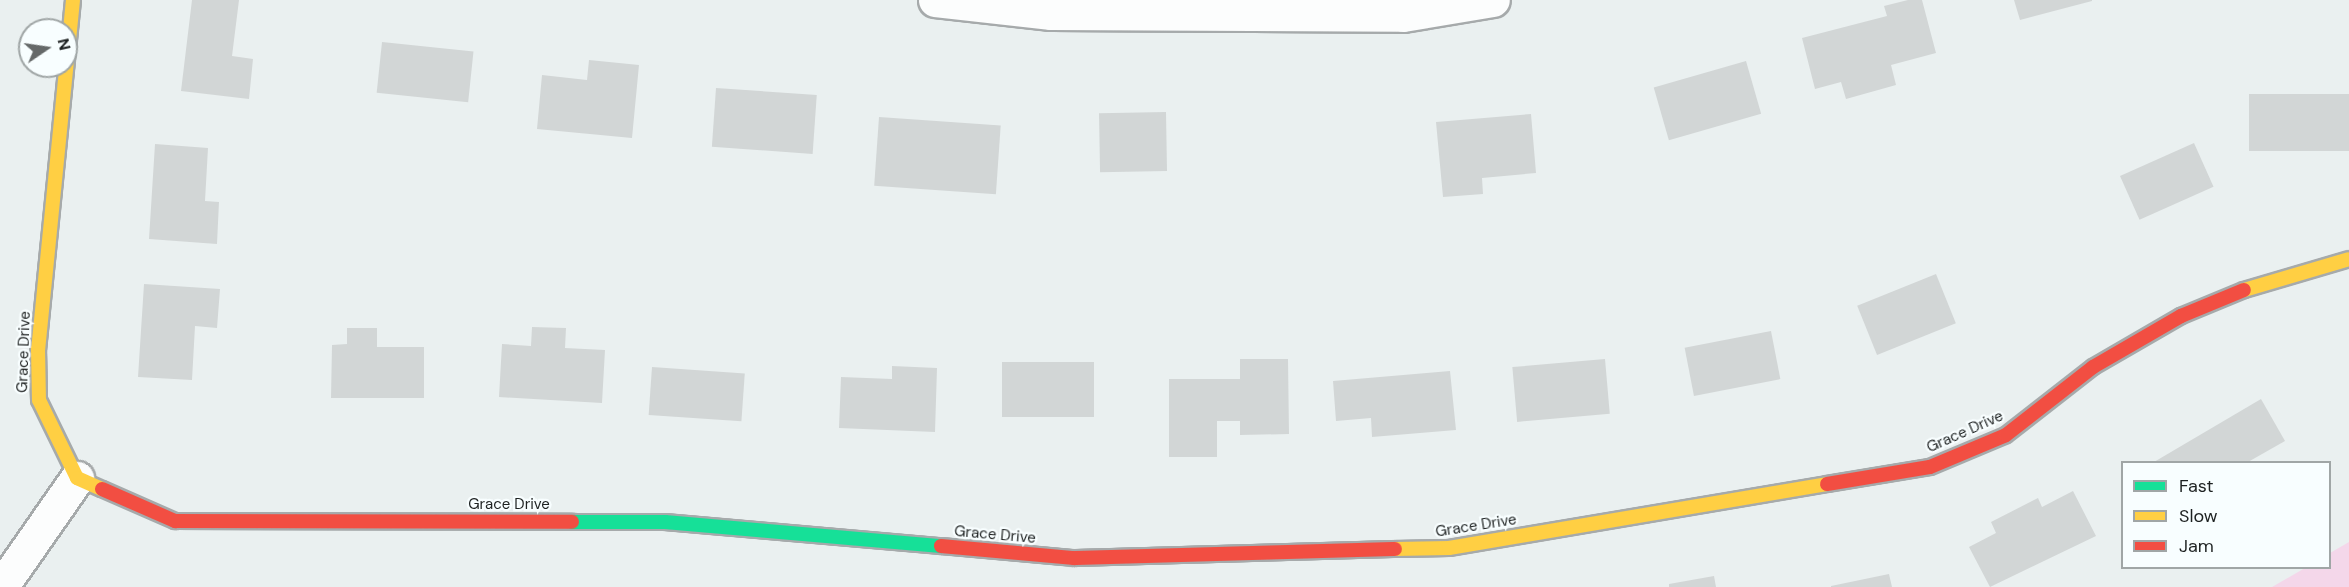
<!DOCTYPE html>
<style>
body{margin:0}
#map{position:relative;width:2349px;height:587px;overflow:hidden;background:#eaf0f0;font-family:"DM Sans",sans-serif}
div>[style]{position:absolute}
.green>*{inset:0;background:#f4d7ea}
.building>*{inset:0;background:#d2d6d6;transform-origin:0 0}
.roads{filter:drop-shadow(2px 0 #a6aaab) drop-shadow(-2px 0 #a6aaab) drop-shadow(0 2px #a6aaab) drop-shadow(0 -2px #a6aaab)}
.street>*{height:33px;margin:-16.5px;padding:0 16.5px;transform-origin:16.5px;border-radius:16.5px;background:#fcfdfd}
.fast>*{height:14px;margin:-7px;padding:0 7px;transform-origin:7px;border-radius:7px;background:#16e098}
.slow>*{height:14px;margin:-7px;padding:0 7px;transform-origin:7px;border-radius:7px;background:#ffcf43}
.jam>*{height:14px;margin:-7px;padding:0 7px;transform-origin:7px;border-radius:7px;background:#f24e42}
span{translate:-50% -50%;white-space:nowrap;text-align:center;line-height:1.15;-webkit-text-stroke:4.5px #f8feff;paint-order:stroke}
.street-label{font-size:15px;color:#1d2121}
.legend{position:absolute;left:2121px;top:461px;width:210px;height:108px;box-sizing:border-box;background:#f8feff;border:2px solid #a0a6a6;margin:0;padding:8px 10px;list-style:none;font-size:18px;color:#1d2121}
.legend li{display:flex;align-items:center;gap:12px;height:30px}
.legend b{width:30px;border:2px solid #a0a6a6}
.north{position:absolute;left:18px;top:18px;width:60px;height:60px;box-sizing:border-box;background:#f8feff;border:2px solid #a0a6a6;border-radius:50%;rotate:77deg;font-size:16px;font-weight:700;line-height:24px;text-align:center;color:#1d2121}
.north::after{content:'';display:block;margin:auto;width:21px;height:27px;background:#656969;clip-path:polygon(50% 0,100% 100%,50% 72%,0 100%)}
</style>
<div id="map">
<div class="green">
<i style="clip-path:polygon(2349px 542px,2349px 587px,2272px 587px,2305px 568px,2330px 568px,2330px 553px)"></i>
</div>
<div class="building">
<i style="clip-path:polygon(192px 0,239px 0,232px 56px,253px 59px,249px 99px,181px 91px)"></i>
<i style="clip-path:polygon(1908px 0,1922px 0,1936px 53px,1891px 65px,1896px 85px,1846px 99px,1841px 82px,1815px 89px,1802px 38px,1887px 16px,1884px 6px)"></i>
<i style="clip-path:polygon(2014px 0,2092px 0,2092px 1px,2020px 20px)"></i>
<i style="left:382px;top:42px;width:92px;height:51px;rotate:6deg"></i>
<i style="clip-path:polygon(589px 60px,639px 65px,632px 138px,537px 129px,542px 75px,587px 80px)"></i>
<i style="left:1746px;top:61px;width:55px;height:96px;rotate:74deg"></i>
<i style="left:716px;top:88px;width:101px;height:59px;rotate:4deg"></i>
<i style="left:2349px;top:94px;width:57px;height:100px;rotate:90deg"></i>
<i style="left:1166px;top:112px;width:59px;height:67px;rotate:89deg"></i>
<i style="clip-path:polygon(1531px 114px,1536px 173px,1482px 178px,1483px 194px,1443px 197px,1436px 122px)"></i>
<i style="left:879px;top:117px;width:122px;height:69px;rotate:4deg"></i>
<i style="left:2194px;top:143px;width:48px;height:81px;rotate:66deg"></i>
<i style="clip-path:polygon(155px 144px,208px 148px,205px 201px,219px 202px,217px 244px,149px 239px)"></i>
<i style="left:1936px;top:274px;width:53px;height:85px;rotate:68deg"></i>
<i style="clip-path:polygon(144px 284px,220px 289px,217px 328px,195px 326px,192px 380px,138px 377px)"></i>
<i style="clip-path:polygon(532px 327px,566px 328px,565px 348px,605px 350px,602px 403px,499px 397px,502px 344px,531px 346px)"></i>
<i style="clip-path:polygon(347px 328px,377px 328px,377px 347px,424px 347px,424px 398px,331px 398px,332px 345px,347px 344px)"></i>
<i style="left:1771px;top:331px;width:49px;height:88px;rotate:79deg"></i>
<i style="clip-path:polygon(1240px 359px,1288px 359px,1289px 434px,1240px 435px,1240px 421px,1217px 421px,1217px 457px,1169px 457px,1169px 379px,1240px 379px)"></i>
<i style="left:1605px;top:359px;width:55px;height:93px;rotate:85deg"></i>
<i style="left:1094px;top:362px;width:55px;height:92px;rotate:90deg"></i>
<i style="clip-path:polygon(892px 366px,937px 368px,935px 432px,839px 428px,841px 377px,892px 379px)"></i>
<i style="left:652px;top:367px;width:93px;height:48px;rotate:4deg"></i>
<i style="clip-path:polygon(1450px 371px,1456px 430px,1372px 437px,1371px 418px,1336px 421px,1333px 381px)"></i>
<i style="clip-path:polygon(2261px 399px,2285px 441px,2248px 462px,2154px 462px)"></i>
<i style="clip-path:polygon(2073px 491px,2096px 536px,1990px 587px,1969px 547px,1996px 533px,1991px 522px,2038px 498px,2042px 507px)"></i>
<i style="clip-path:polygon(1889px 574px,1892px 587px,1831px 587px,1831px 586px)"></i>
<i style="clip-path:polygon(1714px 576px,1716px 587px,1669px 587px,1669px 584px)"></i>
</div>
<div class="roads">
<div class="street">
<i style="left:935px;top:0;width:117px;rotate:6.4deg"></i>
<i style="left:1051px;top:13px;width:352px;rotate:0.3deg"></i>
<i style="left:1403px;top:15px;width:91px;rotate:-9.5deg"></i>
<i style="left:1px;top:587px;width:133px;rotate:-55.1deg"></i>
</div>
<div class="fast">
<i style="left:572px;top:522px;width:93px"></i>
<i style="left:665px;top:522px;width:277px;rotate:5deg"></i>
</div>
<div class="slow">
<i style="left:73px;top:0;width:351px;rotate:95.7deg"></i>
<i style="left:38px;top:349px;width:51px;rotate:88.9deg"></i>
<i style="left:39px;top:400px;width:87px;rotate:64deg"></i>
<i style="left:77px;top:478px;width:27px;rotate:24deg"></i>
<i style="left:2244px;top:290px;width:109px;rotate:-16.4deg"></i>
<i style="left:1395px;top:549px;width:54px;rotate:-1.1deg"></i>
<i style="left:1449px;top:548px;width:383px;rotate:-9.6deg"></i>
</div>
<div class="jam">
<i style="left:1827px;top:484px;width:104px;rotate:-9.4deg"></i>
<i style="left:1930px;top:467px;width:82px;rotate:-22.8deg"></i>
<i style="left:2006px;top:435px;width:110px;rotate:-38deg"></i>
<i style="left:2093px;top:367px;width:102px;rotate:-30.1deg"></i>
<i style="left:2181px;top:316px;width:68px;rotate:-22.4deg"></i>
<i style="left:102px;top:489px;width:80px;rotate:23.7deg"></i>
<i style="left:175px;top:521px;width:397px;rotate:0.1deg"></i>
<i style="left:941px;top:546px;width:134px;rotate:5.2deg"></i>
<i style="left:1074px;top:558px;width:321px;rotate:-1.6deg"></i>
</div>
</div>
<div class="street-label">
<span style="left:24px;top:352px;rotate:-88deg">Grace Drive</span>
<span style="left:1965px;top:432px;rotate:-24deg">Grace Drive</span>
<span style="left:509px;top:505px">Grace Drive</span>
<span style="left:1476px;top:526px;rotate:-9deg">Grace Drive</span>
<span style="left:995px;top:535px;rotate:5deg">Grace Drive</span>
</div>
<ul class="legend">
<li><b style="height:8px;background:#16e098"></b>Fast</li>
<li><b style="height:8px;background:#ffcf43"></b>Slow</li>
<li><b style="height:8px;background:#f24e42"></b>Jam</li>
</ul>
<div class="north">N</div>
</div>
